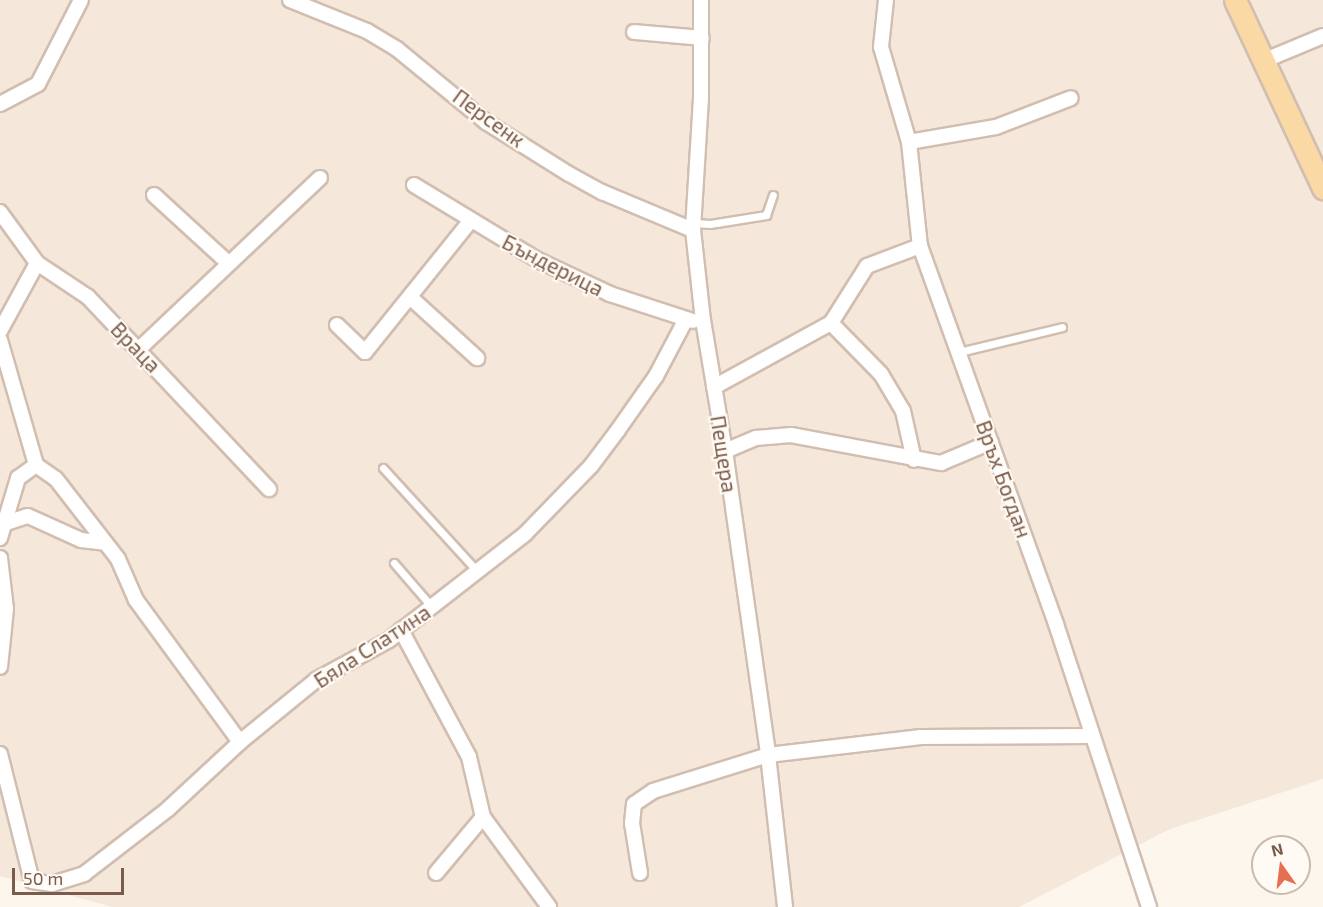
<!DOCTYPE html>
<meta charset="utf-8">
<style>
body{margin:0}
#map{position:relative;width:1323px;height:907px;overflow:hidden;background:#fdf6ec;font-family:"Exo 2",sans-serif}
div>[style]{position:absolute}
.residential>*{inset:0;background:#f5e8da}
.roads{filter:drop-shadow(2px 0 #d1beb0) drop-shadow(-2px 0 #d1beb0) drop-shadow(0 2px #d1beb0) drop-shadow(0 -2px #d1beb0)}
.lane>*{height:7px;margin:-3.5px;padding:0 3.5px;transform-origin:3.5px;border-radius:3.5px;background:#fff}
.street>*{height:14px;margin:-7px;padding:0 7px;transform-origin:7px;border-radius:7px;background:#fff}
.primary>*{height:21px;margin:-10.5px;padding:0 10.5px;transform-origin:10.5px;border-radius:10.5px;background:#fbd9a5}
span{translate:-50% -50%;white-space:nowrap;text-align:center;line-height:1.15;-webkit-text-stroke:4.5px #fffaf3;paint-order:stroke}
.street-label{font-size:21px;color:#7a5c4d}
.north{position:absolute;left:1251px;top:835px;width:60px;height:60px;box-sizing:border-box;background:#fffaf3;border:2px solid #cabbb1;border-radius:50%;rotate:346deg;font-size:16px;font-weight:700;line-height:24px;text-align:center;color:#7a5c4d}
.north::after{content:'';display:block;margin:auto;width:21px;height:27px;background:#e76f51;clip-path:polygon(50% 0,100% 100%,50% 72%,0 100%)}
.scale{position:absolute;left:12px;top:868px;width:112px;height:27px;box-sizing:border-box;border:3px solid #7a5c4d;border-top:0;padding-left:8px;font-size:18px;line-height:21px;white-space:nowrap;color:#7a5c4d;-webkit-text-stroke:4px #fffaf3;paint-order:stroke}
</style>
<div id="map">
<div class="residential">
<i style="clip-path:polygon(0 0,1323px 0,1323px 779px,1170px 829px,1019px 907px,112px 907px,0 876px)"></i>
</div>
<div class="roads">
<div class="lane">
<i style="left:694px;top:223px;width:16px;rotate:4deg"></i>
<i style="left:710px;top:224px;width:57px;rotate:-9.1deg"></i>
<i style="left:766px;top:215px;width:21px;rotate:-71deg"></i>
<i style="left:959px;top:352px;width:106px;rotate:-13.6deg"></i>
<i style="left:383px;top:468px;width:141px;rotate:47.6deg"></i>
<i style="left:394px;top:563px;width:58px;rotate:49.2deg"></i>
</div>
<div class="street">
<i style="left:290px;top:0;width:83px;rotate:21.9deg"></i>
<i style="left:367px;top:31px;width:35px;rotate:31deg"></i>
<i style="left:397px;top:49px;width:115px;rotate:39.4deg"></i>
<i style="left:486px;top:122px;width:98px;rotate:32.1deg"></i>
<i style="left:569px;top:174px;width:38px;rotate:29deg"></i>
<i style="left:602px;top:192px;width:99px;rotate:22.7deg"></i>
<i style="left:701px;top:0;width:98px;rotate:90deg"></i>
<i style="left:701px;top:98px;width:132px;rotate:93.5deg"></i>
<i style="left:693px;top:230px;width:91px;rotate:83.7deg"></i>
<i style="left:703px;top:320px;width:133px;rotate:80.5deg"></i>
<i style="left:725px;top:451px;width:307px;rotate:81.9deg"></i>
<i style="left:768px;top:755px;width:153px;rotate:83.6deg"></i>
<i style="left:886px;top:0;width:47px;rotate:96.1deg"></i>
<i style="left:881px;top:47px;width:99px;rotate:73.6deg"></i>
<i style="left:909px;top:142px;width:105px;rotate:84deg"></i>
<i style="left:920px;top:246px;width:402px;rotate:70.2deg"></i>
<i style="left:1056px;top:624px;width:298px;rotate:71.8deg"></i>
<i style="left:634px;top:32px;width:68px;rotate:5deg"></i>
<i style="left:1263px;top:61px;width:65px;rotate:-22.6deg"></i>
<i style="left:0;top:104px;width:43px;rotate:-27.8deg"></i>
<i style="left:38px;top:84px;width:94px;rotate:-62.9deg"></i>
<i style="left:909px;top:142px;width:88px;rotate:-9.8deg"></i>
<i style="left:996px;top:127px;width:80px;rotate:-21.1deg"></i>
<i style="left:414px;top:185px;width:145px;rotate:31.2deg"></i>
<i style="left:538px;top:260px;width:80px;rotate:25.3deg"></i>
<i style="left:610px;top:294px;width:87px;rotate:18deg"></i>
<i style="left:154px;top:195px;width:99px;rotate:42.5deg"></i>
<i style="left:0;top:212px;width:63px;rotate:54deg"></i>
<i style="left:37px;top:263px;width:61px;rotate:33.7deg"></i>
<i style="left:88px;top:297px;width:264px;rotate:46.7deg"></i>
<i style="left:410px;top:297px;width:91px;rotate:42.3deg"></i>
<i style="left:831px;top:323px;width:71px;rotate:45.6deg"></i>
<i style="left:881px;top:374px;width:43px;rotate:59.3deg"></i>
<i style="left:903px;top:411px;width:50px;rotate:77.3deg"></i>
<i style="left:337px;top:325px;width:39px;rotate:44deg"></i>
<i style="left:365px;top:352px;width:169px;rotate:-51.2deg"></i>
<i style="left:0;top:331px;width:77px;rotate:-61.4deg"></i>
<i style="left:0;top:340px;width:130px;rotate:73.9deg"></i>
<i style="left:36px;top:465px;width:24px;rotate:35deg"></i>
<i style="left:56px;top:479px;width:101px;rotate:52.2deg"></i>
<i style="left:118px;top:559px;width:45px;rotate:66.3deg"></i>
<i style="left:136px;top:600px;width:176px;rotate:53.8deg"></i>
<i style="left:139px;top:349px;width:249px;rotate:-43.4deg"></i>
<i style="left:714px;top:387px;width:133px;rotate:-28.7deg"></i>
<i style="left:831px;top:323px;width:67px;rotate:-57.7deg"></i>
<i style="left:867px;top:266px;width:57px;rotate:-20.7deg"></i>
<i style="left:725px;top:451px;width:34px;rotate:-23deg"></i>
<i style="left:756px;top:438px;width:35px;rotate:-5deg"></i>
<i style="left:791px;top:435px;width:153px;rotate:10.6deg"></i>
<i style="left:941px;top:463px;width:54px;rotate:-22.8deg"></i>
<i style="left:3px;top:524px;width:26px;rotate:-18deg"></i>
<i style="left:28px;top:516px;width:58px;rotate:24.4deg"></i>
<i style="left:81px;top:540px;width:24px;rotate:7deg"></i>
<i style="left:0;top:538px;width:63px;rotate:-73.3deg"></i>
<i style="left:18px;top:478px;width:22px;rotate:-36deg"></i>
<i style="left:0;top:558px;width:51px;rotate:83.3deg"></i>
<i style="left:6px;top:609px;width:58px;rotate:95.9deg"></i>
<i style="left:401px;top:630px;width:144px;rotate:61.8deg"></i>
<i style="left:469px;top:757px;width:62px;rotate:76.9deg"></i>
<i style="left:483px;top:817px;width:73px;rotate:130deg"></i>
<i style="left:0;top:754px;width:131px;rotate:75.9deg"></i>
<i style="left:32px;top:881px;width:20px;rotate:9deg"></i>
<i style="left:52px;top:884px;width:34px;rotate:-17deg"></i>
<i style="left:84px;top:874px;width:106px;rotate:-37.7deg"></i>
<i style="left:168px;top:809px;width:98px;rotate:-42.9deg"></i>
<i style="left:240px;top:742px;width:98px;rotate:-39.2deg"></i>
<i style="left:316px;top:680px;width:83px;rotate:-28.7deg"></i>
<i style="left:389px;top:640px;width:172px;rotate:-37.9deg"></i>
<i style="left:525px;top:534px;width:95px;rotate:-45.9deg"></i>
<i style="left:591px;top:466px;width:45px;rotate:-53.1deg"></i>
<i style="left:618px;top:430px;width:66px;rotate:-54.9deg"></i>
<i style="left:656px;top:376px;width:62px;rotate:-62.2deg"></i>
<i style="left:483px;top:817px;width:112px;rotate:53.7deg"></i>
<i style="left:640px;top:873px;width:51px;rotate:-99.1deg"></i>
<i style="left:632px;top:823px;width:19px;rotate:-84deg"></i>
<i style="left:634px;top:804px;width:23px;rotate:-34deg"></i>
<i style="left:653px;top:791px;width:121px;rotate:-17.4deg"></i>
<i style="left:768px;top:755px;width:154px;rotate:-6.7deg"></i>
<i style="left:921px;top:737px;width:169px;rotate:-0.3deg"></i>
</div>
<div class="primary">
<i style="left:1235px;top:0;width:208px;rotate:64.9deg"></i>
</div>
</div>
<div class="street-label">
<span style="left:489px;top:118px;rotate:36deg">Персенк</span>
<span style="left:553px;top:265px;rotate:27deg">Бъндерица</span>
<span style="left:136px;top:347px;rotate:46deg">Враца</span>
<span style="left:724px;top:454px;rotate:81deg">Пещера</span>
<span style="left:1004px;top:479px;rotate:70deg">Връх Богдан</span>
<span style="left:372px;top:646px;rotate:-33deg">Бяла Слатина</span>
</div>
<div class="north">N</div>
<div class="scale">50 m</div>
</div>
